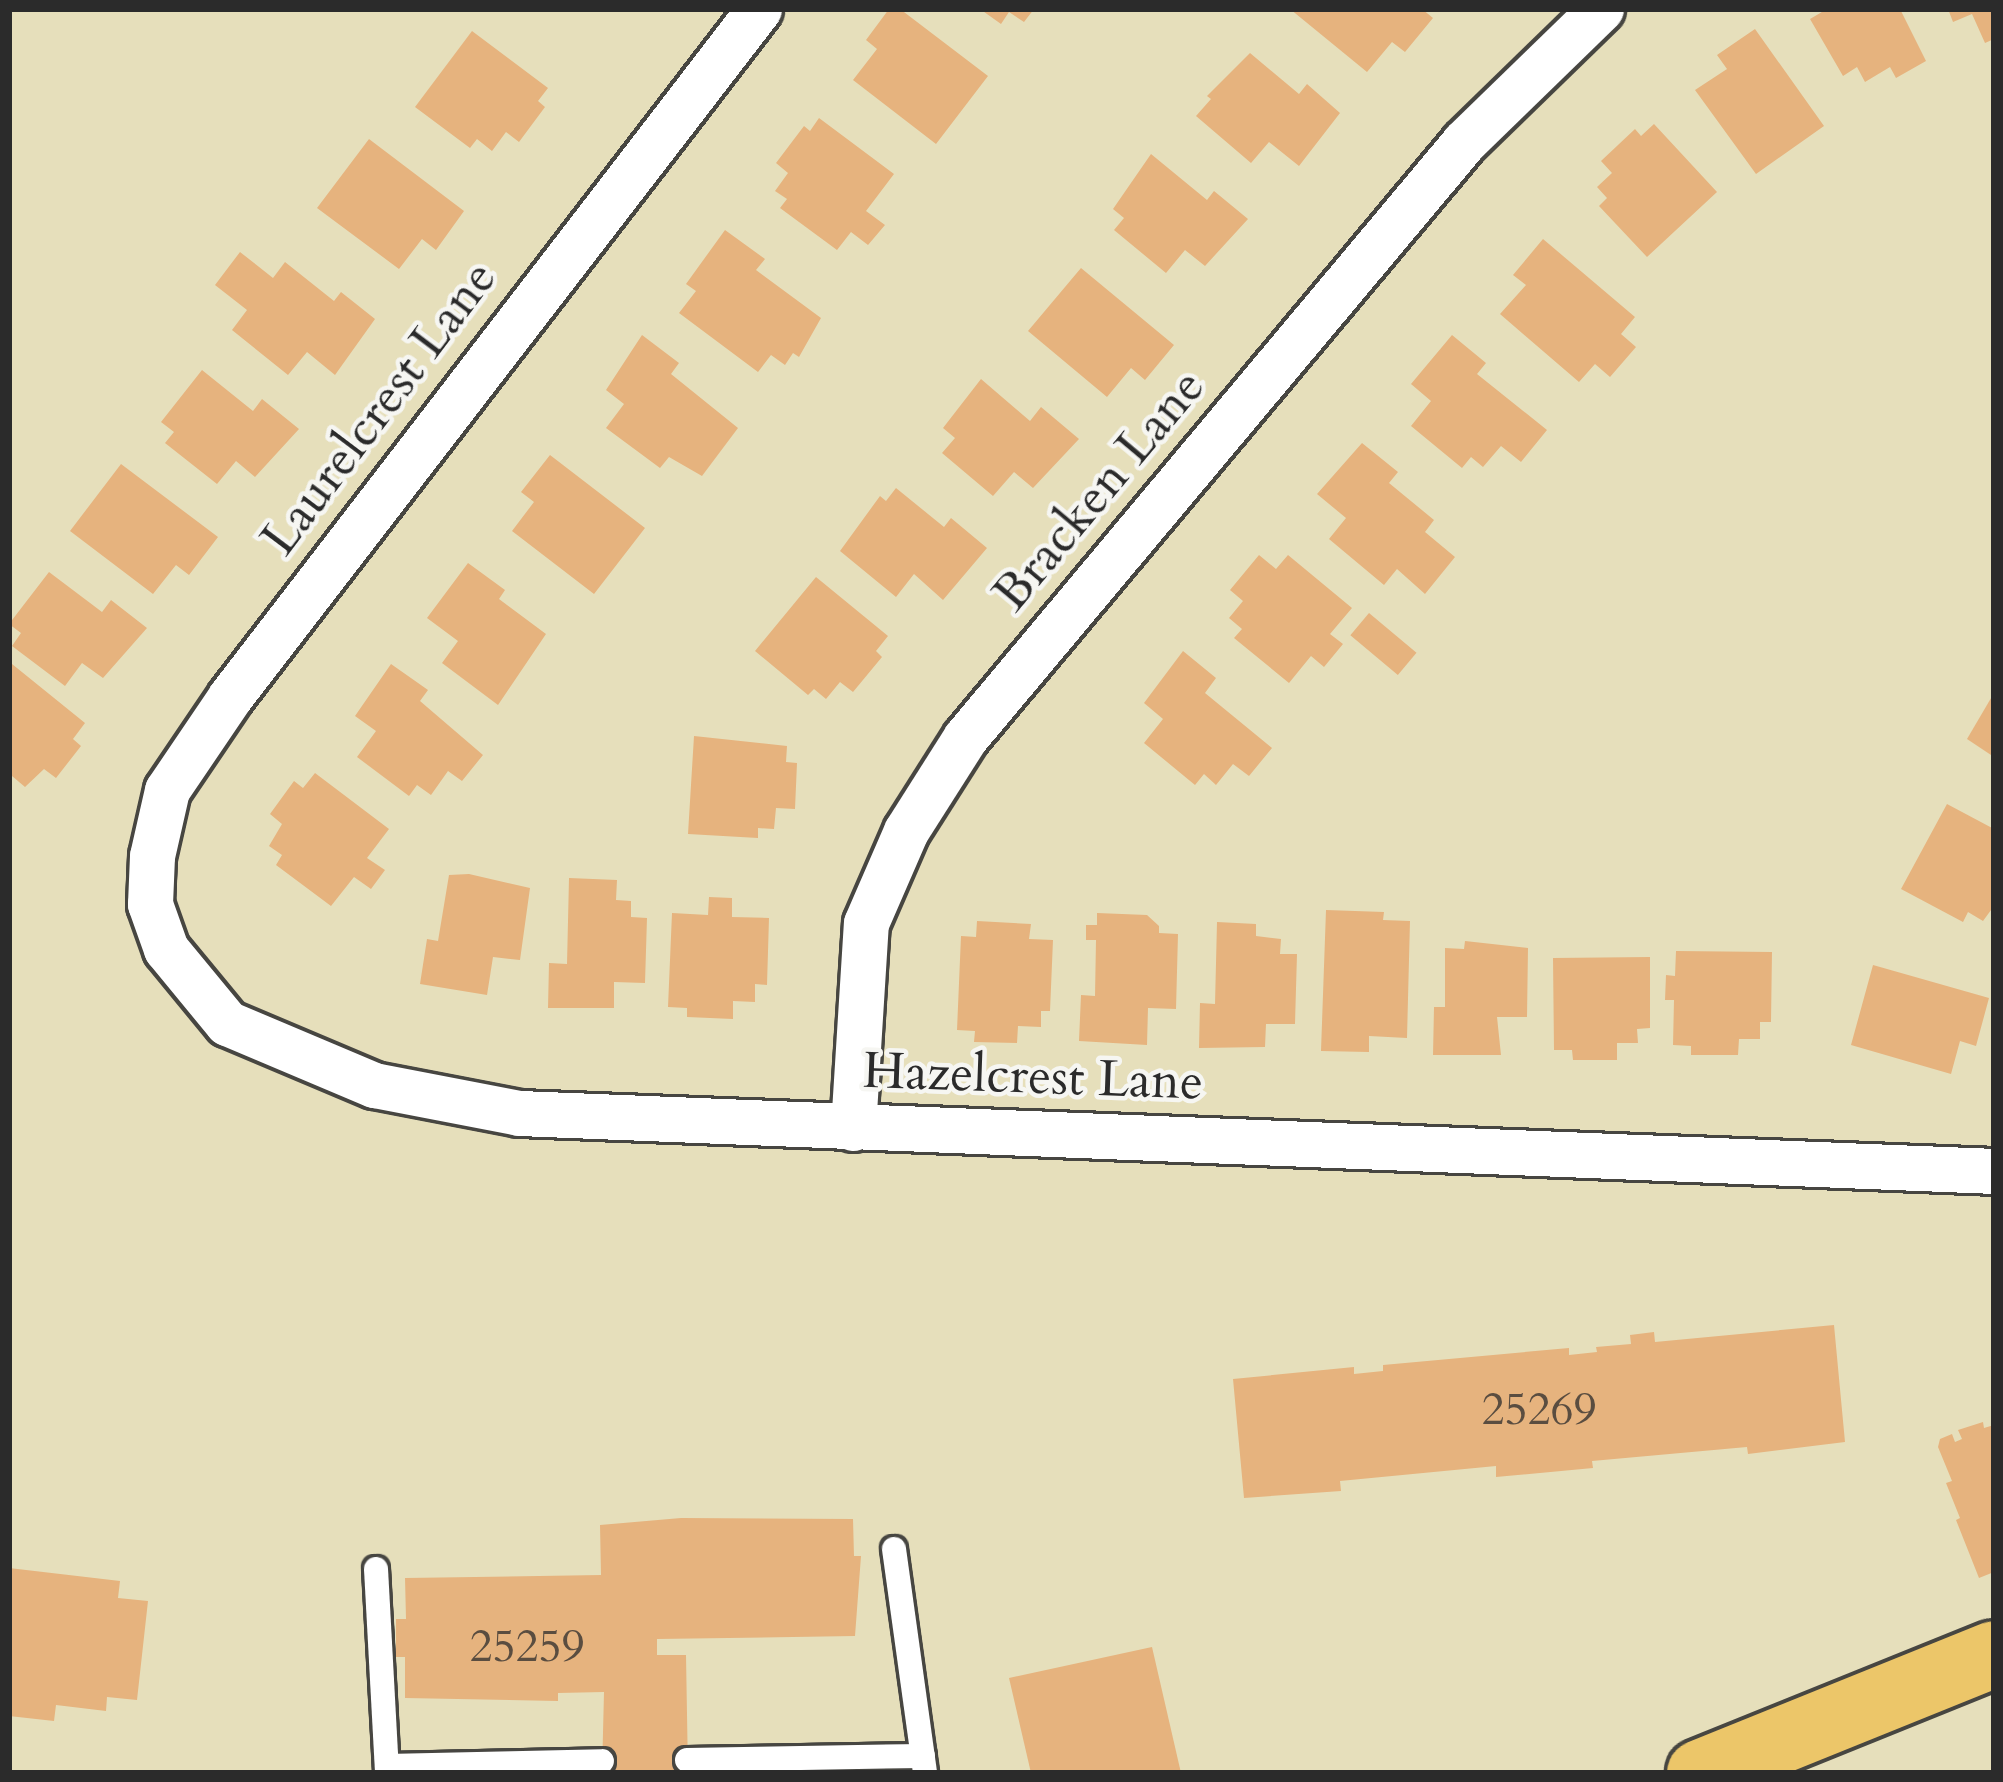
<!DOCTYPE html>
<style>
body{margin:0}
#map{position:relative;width:2003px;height:1782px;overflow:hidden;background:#e6dfbb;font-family:Cardo,serif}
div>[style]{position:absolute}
.building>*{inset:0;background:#e6b37e;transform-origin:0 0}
.roads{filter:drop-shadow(3px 0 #474641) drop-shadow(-3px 0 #474641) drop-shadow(0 3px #474641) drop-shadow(0 -3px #474641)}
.service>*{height:24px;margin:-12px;padding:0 12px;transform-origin:12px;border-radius:12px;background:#fff}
.minor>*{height:45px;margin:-22.5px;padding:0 22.5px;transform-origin:22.5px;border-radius:22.5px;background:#fff}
.primary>*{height:66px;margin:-33px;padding:0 33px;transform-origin:33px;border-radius:33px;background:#ecc669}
span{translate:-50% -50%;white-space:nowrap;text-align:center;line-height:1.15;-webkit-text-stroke:9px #f6f6f2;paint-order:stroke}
.number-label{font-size:45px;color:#5a4d40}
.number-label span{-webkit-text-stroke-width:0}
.street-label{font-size:51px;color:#2b2b2b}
.frame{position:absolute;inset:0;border:12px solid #2b2b2b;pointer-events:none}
</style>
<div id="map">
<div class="building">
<i style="clip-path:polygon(889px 9px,900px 9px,988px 76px,936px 144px,853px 80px,877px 49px,866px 40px)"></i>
<i style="clip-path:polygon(980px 9px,1034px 9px,1024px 22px,1009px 12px,1001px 24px)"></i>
<i style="clip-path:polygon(1290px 9px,1422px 9px,1433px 18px,1405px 52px,1392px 42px,1367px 72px)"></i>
<i style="clip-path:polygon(1827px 9px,1900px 9px,1926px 61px,1896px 78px,1890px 67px,1865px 82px,1857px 67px,1843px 76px,1810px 19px)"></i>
<i style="clip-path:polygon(1948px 9px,1994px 9px,1994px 39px,1985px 43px,1972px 14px,1953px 22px)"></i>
<i style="clip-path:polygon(1755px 29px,1824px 126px,1756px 174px,1695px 90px,1727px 69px,1717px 55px)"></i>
<i style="clip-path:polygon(472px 31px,548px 88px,538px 101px,545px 107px,519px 142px,506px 132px,492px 151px,477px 139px,470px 148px,415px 107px)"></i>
<i style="clip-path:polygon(1250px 53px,1299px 94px,1307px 84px,1340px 113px,1299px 166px,1269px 142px,1251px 163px,1196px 116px,1211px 99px,1207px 96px)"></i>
<i style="clip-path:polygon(819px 118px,894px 174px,866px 211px,885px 225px,868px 245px,851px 232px,837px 250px,780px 208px,787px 199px,775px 191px,788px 173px,776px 163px,804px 126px,810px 131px)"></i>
<i style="clip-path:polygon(1654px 124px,1717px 192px,1647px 257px,1599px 206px,1607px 198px,1597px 187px,1612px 173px,1601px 161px,1635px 129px,1641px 136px)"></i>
<i style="clip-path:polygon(369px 139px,464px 211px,436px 250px,422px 239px,399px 269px,317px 208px)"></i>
<i style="clip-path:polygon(1151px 154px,1207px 200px,1214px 191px,1248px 219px,1205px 266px,1185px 250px,1166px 273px,1114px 230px,1124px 218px,1113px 209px)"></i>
<i style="clip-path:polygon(725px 230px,765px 259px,756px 270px,821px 318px,799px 357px,793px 353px,785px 365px,771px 355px,758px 372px,679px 313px,696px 291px,686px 284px)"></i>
<i style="clip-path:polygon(1543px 239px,1635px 317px,1621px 334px,1636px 347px,1610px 377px,1595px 364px,1579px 382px,1500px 314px,1526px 285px,1513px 275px)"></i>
<i style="clip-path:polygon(240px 252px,273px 278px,285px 262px,334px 301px,341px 292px,375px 319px,335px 375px,307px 352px,288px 375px,232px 330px,247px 310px,215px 285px)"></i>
<i style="clip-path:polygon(1081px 268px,1174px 345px,1145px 380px,1131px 368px,1107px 397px,1028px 331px)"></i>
<i style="clip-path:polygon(642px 335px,679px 363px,671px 374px,738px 428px,702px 476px,669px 457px,660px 468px,606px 428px,624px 404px,606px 390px)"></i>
<i style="clip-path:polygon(1452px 335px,1486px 363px,1477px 374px,1547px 430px,1521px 462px,1501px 446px,1483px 467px,1471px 457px,1462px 468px,1411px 426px,1431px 401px,1411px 384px)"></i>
<i style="clip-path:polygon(202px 370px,253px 411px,262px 399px,299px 429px,255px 477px,236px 461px,217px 484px,165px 443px,174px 432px,161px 422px)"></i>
<i style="clip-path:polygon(981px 379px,1030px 421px,1041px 407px,1079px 439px,1033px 488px,1014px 472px,993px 496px,942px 453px,955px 438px,943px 428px)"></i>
<i style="clip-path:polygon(1362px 443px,1398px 472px,1389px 483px,1434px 520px,1425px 532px,1455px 557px,1425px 594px,1397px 569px,1384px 585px,1329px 539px,1346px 518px,1317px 494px)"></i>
<i style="clip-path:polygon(550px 455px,645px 528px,594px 594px,512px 531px,534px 502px,521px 492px)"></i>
<i style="clip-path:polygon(121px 464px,218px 537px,189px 575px,176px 565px,153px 594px,70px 531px)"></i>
<i style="clip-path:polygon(896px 488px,944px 527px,951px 518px,987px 548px,943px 600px,914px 574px,896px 597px,840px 551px,880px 496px,886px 501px)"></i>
<i style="clip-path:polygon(1259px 555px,1276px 569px,1288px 555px,1352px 608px,1330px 634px,1343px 644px,1324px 667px,1311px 656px,1289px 683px,1234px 638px,1242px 629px,1229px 618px,1243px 601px,1230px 590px)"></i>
<i style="clip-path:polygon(468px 563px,505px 590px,499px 599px,546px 634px,498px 705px,442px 663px,458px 641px,427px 618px)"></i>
<i style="clip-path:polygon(49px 572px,102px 612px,111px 600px,147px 628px,103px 678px,82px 663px,65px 686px,12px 646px,21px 633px,9px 624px)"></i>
<i style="clip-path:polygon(816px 577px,888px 636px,876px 651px,882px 657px,853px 692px,840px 682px,826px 699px,814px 689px,808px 695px,755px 651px)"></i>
<i style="left:1369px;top:613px;width:62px;height:29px;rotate:40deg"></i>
<i style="clip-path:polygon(1183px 651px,1216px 678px,1205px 693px,1272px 748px,1249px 776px,1233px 764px,1216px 785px,1204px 774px,1195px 785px,1144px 743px,1163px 719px,1144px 703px)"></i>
<i style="clip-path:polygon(12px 664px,85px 723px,73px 739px,81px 746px,56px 778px,44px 769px,25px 787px,12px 776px,9px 779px)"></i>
<i style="clip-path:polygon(391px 664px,428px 690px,420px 701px,483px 755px,462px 781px,448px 771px,431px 795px,417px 785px,409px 796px,357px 757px,376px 731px,355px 716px)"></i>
<i style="clip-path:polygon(1994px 693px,1994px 757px,1967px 739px)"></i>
<i style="clip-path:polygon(694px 736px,787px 746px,786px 762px,797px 763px,795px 809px,776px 808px,774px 829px,758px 828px,758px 838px,688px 834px)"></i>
<i style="clip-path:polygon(315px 773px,389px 829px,367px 858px,385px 870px,371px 889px,354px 877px,331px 906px,276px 865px,282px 855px,269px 846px,282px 824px,270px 814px,294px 781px,303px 788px)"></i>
<i style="clip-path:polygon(1947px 804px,1994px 829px,1994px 906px,1983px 921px,1968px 912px,1963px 922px,1901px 889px)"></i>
<i style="clip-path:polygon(469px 874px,530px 888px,520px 960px,493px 957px,487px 995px,420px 984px,427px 939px,438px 941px,449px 875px)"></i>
<i style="clip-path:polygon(569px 878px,617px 880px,616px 900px,631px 901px,631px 917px,647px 918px,645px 983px,614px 982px,614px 1008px,548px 1008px,549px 963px,567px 964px)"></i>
<i style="clip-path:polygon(709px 897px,732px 898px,732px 917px,769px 918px,767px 985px,755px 984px,755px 1002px,733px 1001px,733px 1019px,687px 1017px,687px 1008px,668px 1007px,672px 913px,708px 915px)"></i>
<i style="clip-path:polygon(1326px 910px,1384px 912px,1383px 920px,1410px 921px,1407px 1038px,1369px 1036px,1369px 1052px,1321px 1051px)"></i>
<i style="clip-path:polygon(1097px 913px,1147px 915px,1159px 926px,1159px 933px,1178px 934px,1176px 1009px,1148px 1008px,1147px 1045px,1079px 1041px,1081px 995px,1095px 996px,1096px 940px,1086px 940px,1086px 925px,1097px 925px)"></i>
<i style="clip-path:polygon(977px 921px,1031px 924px,1029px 939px,1053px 940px,1050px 1011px,1041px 1011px,1041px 1027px,1018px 1026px,1017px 1043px,974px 1042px,975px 1031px,957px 1030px,961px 936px,976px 937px)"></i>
<i style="clip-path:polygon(1217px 922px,1256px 924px,1256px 936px,1281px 939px,1280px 954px,1297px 954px,1295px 1024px,1266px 1024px,1265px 1047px,1199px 1048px,1200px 1003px,1215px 1004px)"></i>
<i style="clip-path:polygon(1465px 941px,1528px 948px,1527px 1017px,1497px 1017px,1501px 1055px,1433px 1055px,1434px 1007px,1445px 1007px,1445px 948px,1464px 949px)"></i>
<i style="clip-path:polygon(1676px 951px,1772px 952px,1771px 1022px,1760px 1022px,1760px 1039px,1739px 1039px,1738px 1055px,1691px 1055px,1691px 1046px,1673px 1045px,1674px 1000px,1665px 1000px,1666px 975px,1675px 976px)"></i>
<i style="clip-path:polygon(1650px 957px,1650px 1028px,1637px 1029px,1638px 1043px,1617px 1043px,1617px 1060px,1573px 1060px,1572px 1050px,1554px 1050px,1553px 958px)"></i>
<i style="clip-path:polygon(1873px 965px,1989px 998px,1976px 1046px,1960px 1041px,1951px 1074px,1851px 1045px)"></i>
<i style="clip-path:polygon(1834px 1325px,1845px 1442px,1748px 1454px,1747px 1447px,1592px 1461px,1593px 1468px,1496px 1477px,1496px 1466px,1340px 1481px,1341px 1491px,1244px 1498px,1233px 1379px,1354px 1367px,1354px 1374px,1383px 1371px,1383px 1365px,1569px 1348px,1569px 1355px,1597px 1352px,1596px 1347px,1631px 1344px,1630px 1335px,1654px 1332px,1655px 1342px)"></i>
<i style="clip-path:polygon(1983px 1422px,1984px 1428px,1994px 1425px,1994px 1572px,1979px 1578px,1956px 1520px,1960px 1518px,1946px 1483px,1952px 1481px,1938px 1447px,1940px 1439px,1952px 1434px,1955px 1442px,1962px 1439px,1958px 1430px)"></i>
<i style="clip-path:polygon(681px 1518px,853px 1519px,854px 1556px,861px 1556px,855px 1636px,657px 1639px,657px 1655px,686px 1655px,688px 1773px,602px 1773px,604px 1692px,558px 1693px,558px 1701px,405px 1698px,405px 1657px,396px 1657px,396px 1619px,406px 1619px,405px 1578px,601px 1575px,600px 1525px)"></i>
<i style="clip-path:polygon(9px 1568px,120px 1581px,118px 1598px,148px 1601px,137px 1700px,107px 1697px,106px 1711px,56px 1705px,54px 1721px,9px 1716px)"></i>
<i style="clip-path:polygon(1152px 1647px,1181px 1773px,1031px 1773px,1009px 1678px)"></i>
</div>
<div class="roads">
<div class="service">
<i style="left:894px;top:1549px;width:226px;rotate:82.1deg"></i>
<i style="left:376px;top:1569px;width:204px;rotate:86.9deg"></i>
<i style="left:687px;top:1760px;width:236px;rotate:-1deg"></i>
<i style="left:387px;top:1766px;width:215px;rotate:-1.3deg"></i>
</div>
<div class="minor">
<i style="left:759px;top:9px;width:868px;rotate:127.56deg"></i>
<i style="left:230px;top:697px;width:112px;rotate:124.1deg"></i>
<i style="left:167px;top:790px;width:68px;rotate:102.8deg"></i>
<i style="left:152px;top:856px;width:48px;rotate:92.4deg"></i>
<i style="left:150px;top:904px;width:48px;rotate:70.4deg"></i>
<i style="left:166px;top:949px;width:96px;rotate:50.5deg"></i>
<i style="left:227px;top:1023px;width:160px;rotate:22.9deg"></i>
<i style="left:374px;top:1085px;width:148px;rotate:10.9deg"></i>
<i style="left:519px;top:1113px;width:1476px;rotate:2.25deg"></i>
<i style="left:853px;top:1128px;width:205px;rotate:-86.4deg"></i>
<i style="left:866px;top:923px;width:100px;rotate:-66.5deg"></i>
<i style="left:906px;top:831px;width:110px;rotate:-57.6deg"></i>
<i style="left:965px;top:738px;width:777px;rotate:-50.06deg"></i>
<i style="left:1464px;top:142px;width:191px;rotate:-44.2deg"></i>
</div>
<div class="primary">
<i style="left:1700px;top:1773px;width:317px;rotate:-22deg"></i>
</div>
</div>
<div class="number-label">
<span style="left:1539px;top:1410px">25269</span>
<span style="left:527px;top:1647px">25259</span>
</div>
<div class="street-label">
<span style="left:379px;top:408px;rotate:-53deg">Laurelcrest Lane</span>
<span style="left:1099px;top:490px;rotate:-50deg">Bracken Lane</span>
<span style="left:1033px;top:1077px;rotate:2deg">Hazelcrest Lane</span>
</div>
<div class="frame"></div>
</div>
